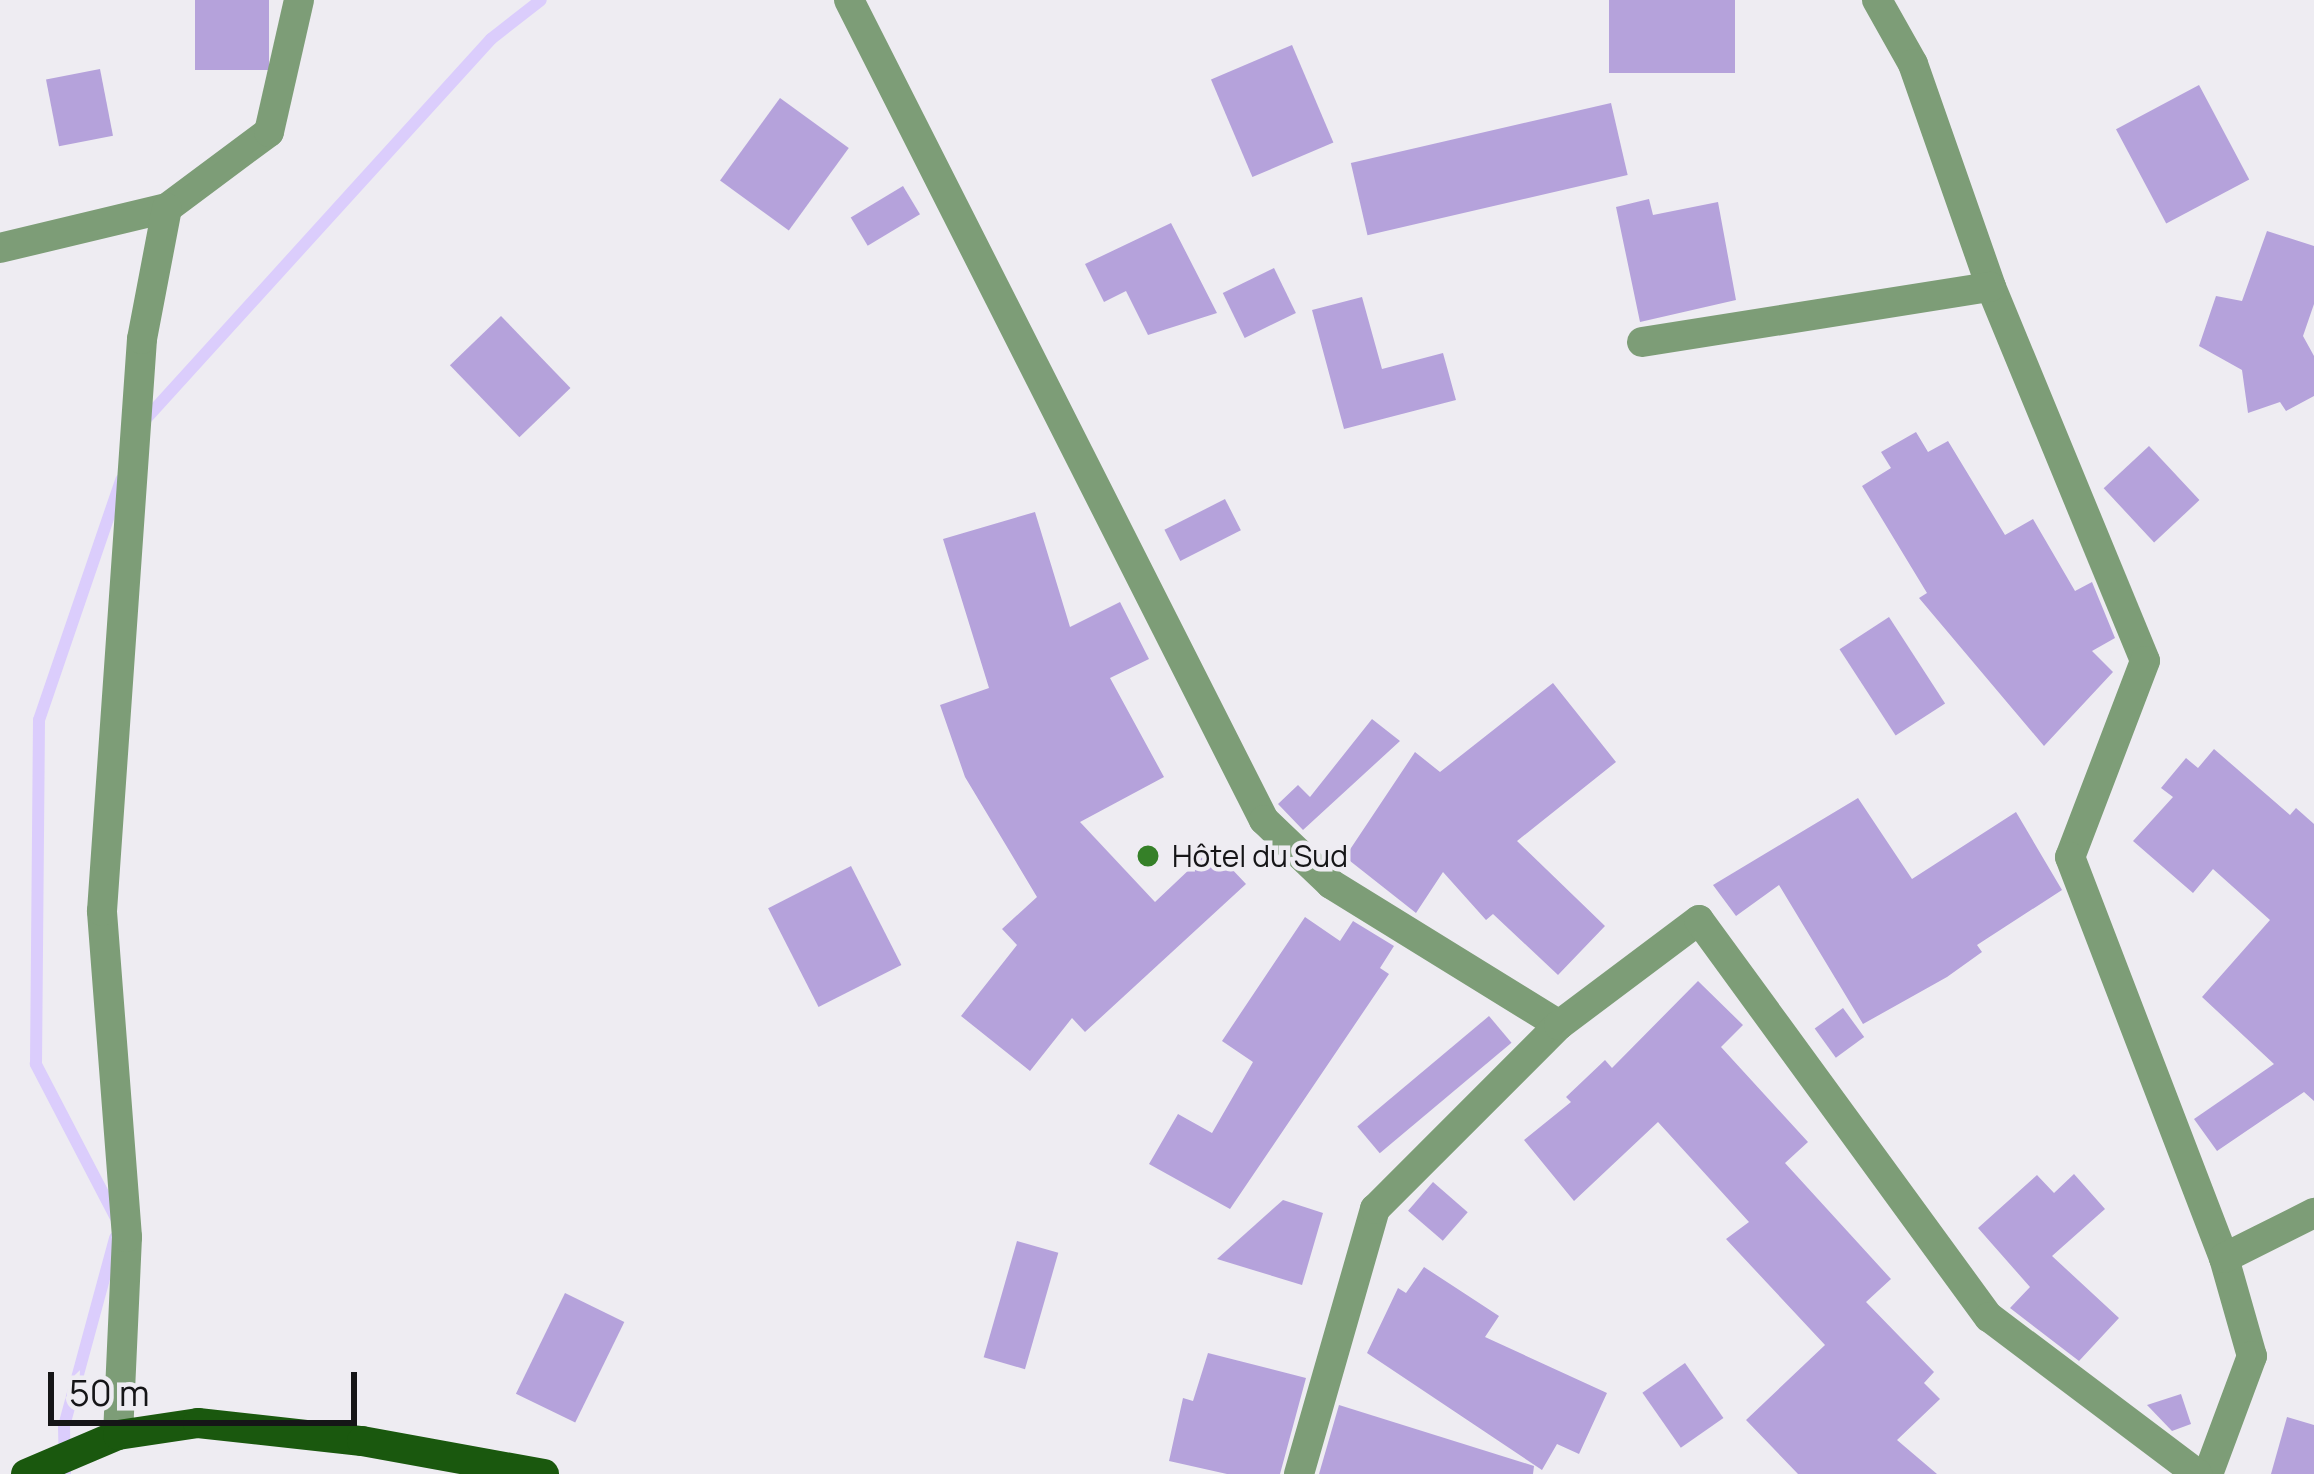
<!DOCTYPE html>
<meta charset="utf-8">
<style>
body{margin:0}
#map{position:relative;width:2314px;height:1474px;overflow:hidden;background:#eeecf2;font-family:Manrope,sans-serif}
div>[style]{position:absolute}
.stream>*{height:12px;margin:-6px;padding:0 6px;transform-origin:6px;border-radius:6px;background:#dbcdfc}
.building>*{inset:0;background:#b5a2db;transform-origin:0 0}
.street>*{height:30px;margin:-15px;padding:0 15px;transform-origin:15px;border-radius:15px;background:#7d9d77}
.primary>*{height:30px;margin:-15px;padding:0 15px;transform-origin:15px;border-radius:15px;background:#1a580e}
.dots>*{width:33px;height:33px;translate:-50% -50%;box-sizing:border-box;border:6px solid #eeecf2;border-radius:50%}
span{translate:-50% -50%;white-space:nowrap;text-align:center;line-height:1.15;-webkit-text-stroke:9px #eeecf2;paint-order:stroke}
.poi-label{font-size:30px;color:#151517}
.left{translate:0 -50%;text-align:left}
.scale{position:absolute;left:48px;top:1372px;width:309px;height:54px;box-sizing:border-box;border:6px solid #151517;border-top:0;padding-left:15px;font-size:36px;line-height:42px;white-space:nowrap;color:#151517;-webkit-text-stroke:9px #eeecf2;paint-order:stroke}
</style>
<div id="map">
<div class="stream">
<i style="left:143px;top:422px;width:517px;rotate:-47.74deg"></i>
<i style="left:491px;top:39px;width:63px;rotate:-38deg"></i>
<i style="left:116px;top:1218px;width:174px;rotate:-117.5deg"></i>
<i style="left:36px;top:1064px;width:344px;rotate:-89.5deg"></i>
<i style="left:39px;top:720px;width:254px;rotate:-71.1deg"></i>
<i style="left:65px;top:1474px;width:48px;rotate:-91.2deg"></i>
<i style="left:64px;top:1426px;width:195px;rotate:-74.8deg"></i>
</div>
<div class="building">
<i style="left:195px;top:0;width:74px;height:70px"></i>
<i style="left:1609px;top:0;width:126px;height:73px"></i>
<i style="left:1292px;top:45px;width:106px;height:88px;rotate:67deg"></i>
<i style="left:100px;top:69px;width:68px;height:55px;rotate:79deg"></i>
<i style="left:2199px;top:85px;width:107px;height:94px;rotate:62deg"></i>
<i style="left:780px;top:98px;width:85px;height:102px;rotate:36deg"></i>
<i style="left:1611px;top:103px;width:74px;height:267px;rotate:77deg"></i>
<i style="left:903px;top:186px;width:33px;height:61px;rotate:59deg"></i>
<i style="clip-path:polygon(1649px 199px,1653px 215px,1718px 202px,1736px 300px,1640px 322px,1616px 207px)"></i>
<i style="clip-path:polygon(1171px 223px,1217px 313px,1148px 335px,1126px 291px,1104px 302px,1085px 264px)"></i>
<i style="clip-path:polygon(2267px 231px,2314px 246px,2314px 304px,2303px 336px,2314px 356px,2314px 396px,2286px 411px,2280px 402px,2248px 413px,2242px 370px,2199px 346px,2216px 296px,2242px 301px)"></i>
<i style="left:1274px;top:268px;width:50px;height:57px;rotate:64deg"></i>
<i style="clip-path:polygon(1362px 297px,1382px 369px,1443px 353px,1456px 400px,1344px 429px,1312px 310px)"></i>
<i style="left:501px;top:316px;width:100px;height:71px;rotate:46deg"></i>
<i style="clip-path:polygon(1916px 432px,1928px 452px,1948px 441px,2005px 535px,2033px 519px,2075px 591px,2092px 582px,2115px 638px,2092px 651px,2113px 672px,2044px 746px,1919px 598px,1927px 593px,1862px 486px,1891px 468px,1881px 452px)"></i>
<i style="left:2149px;top:446px;width:74px;height:62px;rotate:47deg"></i>
<i style="left:1225px;top:499px;width:35px;height:68px;rotate:63deg"></i>
<i style="clip-path:polygon(1035px 512px,1070px 627px,1120px 602px,1149px 659px,1110px 678px,1164px 777px,1080px 822px,1155px 902px,1212px 848px,1246px 884px,1085px 1032px,1072px 1018px,1030px 1071px,961px 1016px,1017px 945px,1002px 929px,1037px 897px,965px 777px,940px 705px,989px 688px,943px 539px)"></i>
<i style="left:1889px;top:617px;width:103px;height:59px;rotate:57deg"></i>
<i style="clip-path:polygon(1553px 683px,1616px 762px,1517px 841px,1605px 926px,1558px 975px,1493px 914px,1486px 920px,1443px 872px,1416px 913px,1345px 857px,1415px 752px,1440px 772px)"></i>
<i style="clip-path:polygon(1372px 719px,1400px 741px,1303px 830px,1278px 804px,1298px 785px,1310px 797px)"></i>
<i style="clip-path:polygon(2214px 749px,2290px 815px,2296px 808px,2314px 824px,2314px 1101px,2304px 1092px,2217px 1151px,2194px 1119px,2274px 1064px,2202px 997px,2270px 920px,2213px 869px,2193px 893px,2133px 841px,2173px 797px,2161px 788px,2186px 758px,2198px 768px)"></i>
<i style="clip-path:polygon(1858px 798px,1912px 879px,2016px 812px,2062px 890px,1977px 945px,1982px 952px,1947px 977px,1863px 1024px,1779px 885px,1736px 916px,1713px 885px)"></i>
<i style="left:851px;top:866px;width:111px;height:93px;rotate:63deg"></i>
<i style="clip-path:polygon(1305px 917px,1340px 941px,1353px 921px,1394px 946px,1380px 968px,1389px 974px,1230px 1209px,1149px 1164px,1178px 1114px,1212px 1133px,1253px 1062px,1222px 1041px)"></i>
<i style="clip-path:polygon(1698px 981px,1743px 1025px,1721px 1047px,1808px 1142px,1785px 1163px,1891px 1279px,1866px 1302px,1934px 1372px,1924px 1383px,1940px 1399px,1897px 1440px,1937px 1474px,1798px 1474px,1746px 1420px,1825px 1345px,1726px 1239px,1749px 1222px,1658px 1122px,1574px 1201px,1524px 1140px,1571px 1102px,1566px 1097px,1605px 1060px,1612px 1068px)"></i>
<i style="left:1843px;top:1008px;width:36px;height:35px;rotate:54deg"></i>
<i style="left:1489px;top:1016px;width:35px;height:172px;rotate:50deg"></i>
<i style="clip-path:polygon(2074px 1174px,2105px 1209px,2052px 1256px,2119px 1318px,2079px 1361px,2010px 1308px,2030px 1287px,1978px 1228px,2037px 1175px,2054px 1193px)"></i>
<i style="left:1433px;top:1182px;width:46px;height:38px;rotate:41deg"></i>
<i style="clip-path:polygon(1283px 1200px,1323px 1213px,1302px 1285px,1217px 1259px)"></i>
<i style="left:1017px;top:1241px;width:43px;height:121px;rotate:16deg"></i>
<i style="clip-path:polygon(1424px 1267px,1499px 1316px,1485px 1337px,1607px 1393px,1579px 1454px,1557px 1444px,1542px 1470px,1367px 1353px,1398px 1288px,1406px 1293px)"></i>
<i style="left:565px;top:1293px;width:66px;height:112px;rotate:26deg"></i>
<i style="clip-path:polygon(1208px 1353px,1306px 1378px,1280px 1474px,1227px 1474px,1169px 1461px,1183px 1398px,1193px 1401px)"></i>
<i style="left:1685px;top:1363px;width:67px;height:52px;rotate:55deg"></i>
<i style="clip-path:polygon(2181px 1394px,2191px 1424px,2172px 1431px,2147px 1405px)"></i>
<i style="clip-path:polygon(1339px 1405px,1534px 1466px,1533px 1474px,1319px 1474px)"></i>
<i style="clip-path:polygon(2287px 1417px,2314px 1425px,2314px 1474px,2271px 1474px)"></i>
</div>
<div class="street">
<i style="left:849px;top:0;width:919px;rotate:63.16deg"></i>
<i style="left:1264px;top:820px;width:93px;rotate:43.7deg"></i>
<i style="left:1331px;top:884px;width:268px;rotate:31.7deg"></i>
<i style="left:1877px;top:0;width:73px;rotate:60.6deg"></i>
<i style="left:1913px;top:64px;width:236px;rotate:70.7deg"></i>
<i style="left:1991px;top:287px;width:404px;rotate:67.6deg"></i>
<i style="left:2145px;top:661px;width:210px;rotate:110.9deg"></i>
<i style="left:2070px;top:857px;width:430px;rotate:69deg"></i>
<i style="left:2224px;top:1258px;width:102px;rotate:74.1deg"></i>
<i style="left:2252px;top:1356px;width:126px;rotate:110.4deg"></i>
<i style="left:0;top:248px;width:172px;rotate:-13.5deg"></i>
<i style="left:167px;top:208px;width:127px;rotate:-36.7deg"></i>
<i style="left:269px;top:132px;width:135px;rotate:-77.2deg"></i>
<i style="left:1642px;top:342px;width:353px;rotate:-9deg"></i>
<i style="left:2224px;top:1258px;width:101px;rotate:-26.6deg"></i>
<i style="left:118px;top:1435px;width:198px;rotate:-87.4deg"></i>
<i style="left:127px;top:1237px;width:327px;rotate:-94.4deg"></i>
<i style="left:102px;top:911px;width:573px;rotate:-86deg"></i>
<i style="left:142px;top:339px;width:133px;rotate:-79.2deg"></i>
<i style="left:1299px;top:1474px;width:276px;rotate:-74deg"></i>
<i style="left:1375px;top:1209px;width:260px;rotate:-45deg"></i>
<i style="left:1559px;top:1025px;width:175px;rotate:-36.9deg"></i>
<i style="left:1699px;top:920px;width:492px;rotate:53.9deg"></i>
<i style="left:1989px;top:1317px;width:261px;rotate:37deg"></i>
</div>
<div class="primary">
<i style="left:26px;top:1474px;width:100px;rotate:-23deg"></i>
<i style="left:118px;top:1435px;width:81px;rotate:-8.5deg"></i>
<i style="left:198px;top:1423px;width:165px;rotate:6.3deg"></i>
<i style="left:362px;top:1441px;width:185px;rotate:10.3deg"></i>
</div>
<div class="dots">
<i style="left:1148px;top:856px;background:#358028"></i>
</div>
<div class="poi-label">
<span class="left" style="left:1172px;top:856px">Hôtel du Sud</span>
</div>
<div class="scale">50 m</div>
</div>
